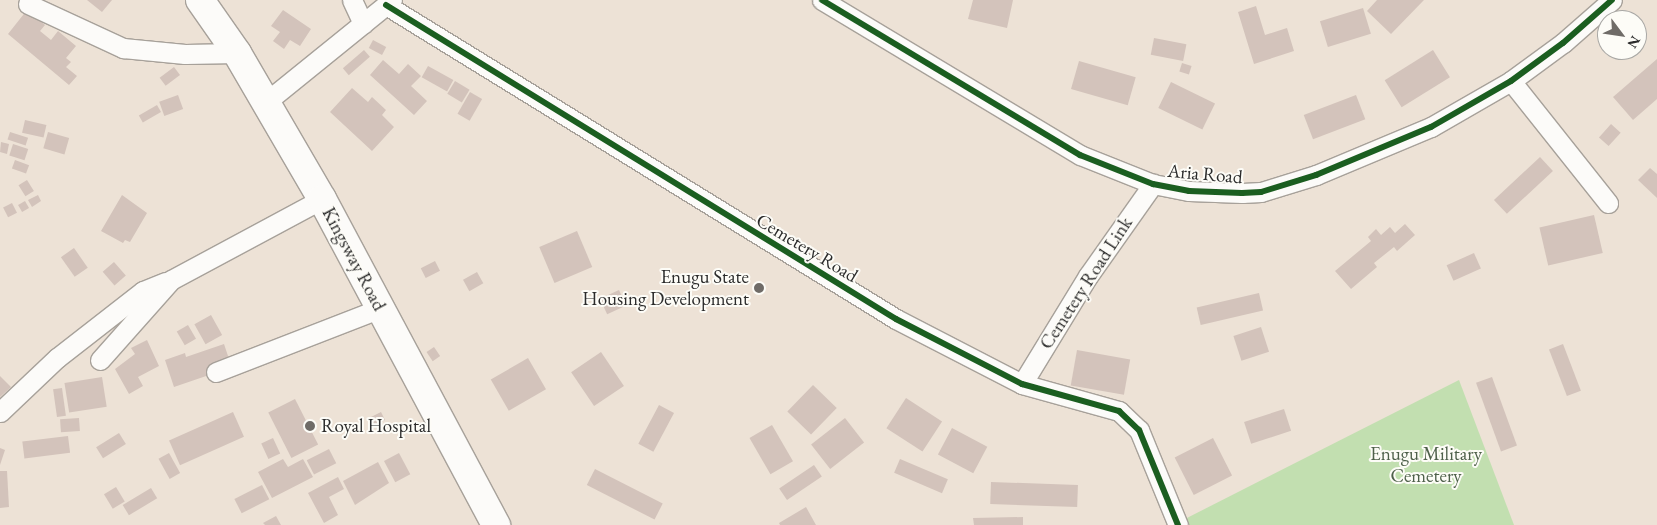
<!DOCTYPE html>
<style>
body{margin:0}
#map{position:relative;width:1657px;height:525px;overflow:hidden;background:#ede2d6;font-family:"EB Garamond",serif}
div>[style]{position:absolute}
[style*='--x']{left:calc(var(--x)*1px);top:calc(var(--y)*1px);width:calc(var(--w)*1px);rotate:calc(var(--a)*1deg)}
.green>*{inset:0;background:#c2dfb0}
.building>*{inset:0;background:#d3c3bb;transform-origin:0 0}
.roads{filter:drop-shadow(1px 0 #a7a19a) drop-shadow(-1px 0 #a7a19a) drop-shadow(0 1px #a7a19a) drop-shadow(0 -1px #a7a19a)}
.street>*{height:19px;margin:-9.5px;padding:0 9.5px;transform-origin:9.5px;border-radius:9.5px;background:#fcfbf9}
.primary>*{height:28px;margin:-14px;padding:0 14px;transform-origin:14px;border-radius:14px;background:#fcfbf9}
.cycleway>*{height:6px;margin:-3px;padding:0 3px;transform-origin:3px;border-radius:3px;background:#1b5e20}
.dots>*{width:14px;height:14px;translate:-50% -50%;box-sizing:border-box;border:2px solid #fdfcf7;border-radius:50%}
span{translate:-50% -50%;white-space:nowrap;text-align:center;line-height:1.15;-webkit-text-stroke:4px #fdfcf7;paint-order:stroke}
.street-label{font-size:19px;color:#2b2b2b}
.poi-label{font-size:19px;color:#2b2b2b}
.right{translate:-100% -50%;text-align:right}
.left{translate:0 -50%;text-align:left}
.park-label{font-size:19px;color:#4e604a}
.north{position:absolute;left:1597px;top:10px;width:50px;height:50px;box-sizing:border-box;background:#fdfcf7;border:1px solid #a9a8a5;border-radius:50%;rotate:121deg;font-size:14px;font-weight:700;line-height:20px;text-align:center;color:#2b2b2b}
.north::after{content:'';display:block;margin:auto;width:18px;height:22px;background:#6f6b67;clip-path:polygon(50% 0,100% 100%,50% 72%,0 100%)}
</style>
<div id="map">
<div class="green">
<i style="clip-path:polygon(1459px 380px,1514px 525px,1180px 525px,1179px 522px)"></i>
</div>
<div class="building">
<i style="clip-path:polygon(87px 0,112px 0,102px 12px)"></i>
<i style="clip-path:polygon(973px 0,1013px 0,1007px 28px,968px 19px)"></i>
<i style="clip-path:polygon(1377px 0,1424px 0,1391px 34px,1367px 11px)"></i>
<i style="clip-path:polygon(1256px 6px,1265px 35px,1287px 28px,1294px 51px,1254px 64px,1238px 12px)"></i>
<i style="left:1363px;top:8px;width:27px;height:45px;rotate:73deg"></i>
<i style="clip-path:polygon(27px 10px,45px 25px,40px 31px,51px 40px,58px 31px,76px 46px,66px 58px,71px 62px,66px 67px,77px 76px,69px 85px,8px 34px)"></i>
<i style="clip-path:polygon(283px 10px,311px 29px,300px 46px,290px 40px,284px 49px,273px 41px,280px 32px,271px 26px)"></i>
<i style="left:1154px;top:38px;width:33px;height:17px;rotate:11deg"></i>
<i style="left:373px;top:40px;width:15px;height:9px;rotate:28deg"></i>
<i style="left:364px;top:50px;width:9px;height:28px;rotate:49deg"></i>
<i style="left:1433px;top:50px;width:32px;height:57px;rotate:58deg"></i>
<i style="clip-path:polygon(1657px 59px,1657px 99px,1633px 120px,1613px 97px)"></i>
<i style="clip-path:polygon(383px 60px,399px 74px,408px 64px,421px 76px,411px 86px,427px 101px,414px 115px,370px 75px)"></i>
<i style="left:1079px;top:61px;width:59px;height:29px;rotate:16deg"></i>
<i style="left:1182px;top:63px;width:10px;height:9px;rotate:17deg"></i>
<i style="left:428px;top:66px;width:29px;height:13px;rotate:29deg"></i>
<i style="left:174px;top:67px;width:10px;height:18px;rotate:53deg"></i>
<i style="left:455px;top:81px;width:17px;height:15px;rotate:31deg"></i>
<i style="left:1171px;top:82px;width:49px;height:29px;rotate:26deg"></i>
<i style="clip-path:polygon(352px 88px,368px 102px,372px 97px,386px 110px,382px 115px,394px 127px,372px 151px,330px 112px)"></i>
<i style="left:470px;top:92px;width:14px;height:25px;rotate:30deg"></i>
<i style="left:178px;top:95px;width:15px;height:20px;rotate:70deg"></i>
<i style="left:1356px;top:95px;width:26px;height:56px;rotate:69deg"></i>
<i style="left:157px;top:105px;width:8px;height:21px;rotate:60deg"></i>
<i style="left:25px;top:120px;width:22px;height:13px;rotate:13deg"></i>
<i style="left:1611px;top:124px;width:13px;height:18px;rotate:42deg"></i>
<i style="left:10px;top:132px;width:19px;height:8px;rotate:18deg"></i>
<i style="left:48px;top:132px;width:22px;height:17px;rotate:16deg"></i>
<i style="clip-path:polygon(1px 142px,9px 144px,7px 154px,0 152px)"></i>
<i style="left:13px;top:144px;width:16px;height:12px;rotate:18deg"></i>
<i style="left:1540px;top:157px;width:19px;height:63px;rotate:47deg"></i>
<i style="left:15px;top:160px;width:15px;height:9px;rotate:20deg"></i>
<i style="clip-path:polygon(1650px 168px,1657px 174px,1657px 198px,1638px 180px)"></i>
<i style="left:27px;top:180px;width:13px;height:10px;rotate:58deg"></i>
<i style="clip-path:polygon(38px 195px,41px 201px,32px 207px,28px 200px)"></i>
<i style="clip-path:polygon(122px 195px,147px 213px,130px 242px,125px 240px,123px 243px,101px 231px)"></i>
<i style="left:25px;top:201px;width:8px;height:8px;rotate:60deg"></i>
<i style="left:12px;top:203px;width:11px;height:10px;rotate:63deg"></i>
<i style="left:1594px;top:215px;width:39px;height:56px;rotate:77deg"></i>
<i style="clip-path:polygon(1405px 224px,1415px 235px,1397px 251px,1394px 247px,1374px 263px,1377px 267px,1351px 289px,1335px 271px,1371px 241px,1368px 237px,1376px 229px,1381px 235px,1390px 227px,1395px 233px)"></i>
<i style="left:577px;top:231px;width:39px;height:41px;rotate:67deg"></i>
<i style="left:74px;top:248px;width:24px;height:16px;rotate:55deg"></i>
<i style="left:1474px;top:253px;width:17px;height:30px;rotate:66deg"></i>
<i style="left:435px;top:261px;width:11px;height:16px;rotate:63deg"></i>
<i style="left:114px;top:262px;width:18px;height:15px;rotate:49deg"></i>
<i style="left:477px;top:272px;width:13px;height:16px;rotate:61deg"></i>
<i style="left:619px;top:290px;width:17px;height:21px;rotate:65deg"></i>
<i style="left:1259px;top:293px;width:18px;height:64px;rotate:77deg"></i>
<i style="left:211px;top:315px;width:23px;height:19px;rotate:61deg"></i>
<i style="left:188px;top:325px;width:16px;height:13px;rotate:60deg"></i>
<i style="left:1261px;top:327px;width:26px;height:29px;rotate:72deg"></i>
<i style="clip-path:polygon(147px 340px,159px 366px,138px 377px,143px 386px,129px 394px,115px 369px,135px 354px,131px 348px)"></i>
<i style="clip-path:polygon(224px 344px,229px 359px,212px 374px,174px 387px,165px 360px,185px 353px,186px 357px)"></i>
<i style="left:1563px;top:344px;width:50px;height:15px;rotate:69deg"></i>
<i style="left:434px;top:347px;width:11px;height:9px;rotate:56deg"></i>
<i style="left:1077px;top:350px;width:54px;height:36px;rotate:10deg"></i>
<i style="left:601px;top:352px;width:41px;height:36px;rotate:56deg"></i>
<i style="left:528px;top:358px;width:36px;height:43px;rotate:60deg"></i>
<i style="clip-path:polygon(0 376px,11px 387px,0 397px)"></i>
<i style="left:102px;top:377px;width:30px;height:38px;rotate:81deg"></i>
<i style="left:1492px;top:377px;width:73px;height:17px;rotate:70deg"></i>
<i style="left:813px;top:385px;width:33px;height:37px;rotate:44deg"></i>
<i style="left:62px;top:388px;width:28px;height:9px;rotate:82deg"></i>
<i style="left:906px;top:398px;width:43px;height:36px;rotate:33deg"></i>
<i style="left:295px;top:399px;width:51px;height:30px;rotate:63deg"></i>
<i style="left:659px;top:405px;width:17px;height:44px;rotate:28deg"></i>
<i style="left:1284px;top:409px;width:23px;height:42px;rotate:72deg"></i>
<i style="left:233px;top:412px;width:27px;height:70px;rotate:66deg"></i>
<i style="clip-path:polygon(381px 412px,385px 420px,374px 427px,369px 418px)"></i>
<i style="left:79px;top:418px;width:13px;height:19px;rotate:86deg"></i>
<i style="left:845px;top:418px;width:31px;height:43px;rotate:52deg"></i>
<i style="left:772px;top:425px;width:42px;height:26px;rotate:60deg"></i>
<i style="left:952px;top:428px;width:40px;height:30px;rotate:28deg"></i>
<i style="left:119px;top:433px;width:13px;height:27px;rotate:58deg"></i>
<i style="left:68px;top:436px;width:17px;height:46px;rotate:83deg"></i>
<i style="left:273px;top:438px;width:17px;height:13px;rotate:65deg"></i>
<i style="left:1213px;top:438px;width:42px;height:43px;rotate:63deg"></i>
<i style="clip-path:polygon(0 448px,5px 450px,0 465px)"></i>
<i style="left:329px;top:449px;width:16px;height:25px;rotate:63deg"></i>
<i style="left:169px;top:453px;width:23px;height:12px;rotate:61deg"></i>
<i style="left:399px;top:453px;width:24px;height:17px;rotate:62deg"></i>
<i style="clip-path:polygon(283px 459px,288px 467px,303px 459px,313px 477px,272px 498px,258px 472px)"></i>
<i style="left:900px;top:459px;width:52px;height:15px;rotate:23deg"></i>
<i style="clip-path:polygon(378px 462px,389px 483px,355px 505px,343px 481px)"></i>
<i style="left:814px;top:465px;width:14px;height:42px;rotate:56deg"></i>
<i style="left:595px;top:469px;width:76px;height:18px;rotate:27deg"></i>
<i style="clip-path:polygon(0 471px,7px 471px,9px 507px,0 508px)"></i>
<i style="clip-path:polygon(338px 477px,344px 489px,329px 497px,338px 515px,324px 523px,308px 493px)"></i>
<i style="left:991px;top:482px;width:87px;height:22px;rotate:2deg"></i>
<i style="left:262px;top:485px;width:16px;height:31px;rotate:63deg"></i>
<i style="left:116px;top:487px;width:17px;height:14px;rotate:59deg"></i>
<i style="left:151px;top:488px;width:12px;height:33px;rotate:59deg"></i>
<i style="clip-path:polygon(806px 507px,816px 525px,780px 525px,779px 523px)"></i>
<i style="clip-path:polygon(276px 516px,281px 525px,265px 525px,263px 523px)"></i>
<i style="clip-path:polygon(1023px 517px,1023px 525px,974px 525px,973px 518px)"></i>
</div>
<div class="roads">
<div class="street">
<i style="--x:352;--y:0;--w:26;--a:65"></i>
<i style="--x:822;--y:0;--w:301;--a:31"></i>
<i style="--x:1080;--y:155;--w:79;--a:21.7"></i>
<i style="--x:1153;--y:184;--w:37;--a:11"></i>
<i style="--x:1189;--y:191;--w:53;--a:2.2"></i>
<i style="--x:1242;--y:193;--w:19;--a:-3"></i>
<i style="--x:1261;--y:192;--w:58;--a:-17.2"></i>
<i style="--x:1316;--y:175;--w:125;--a:-22.7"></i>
<i style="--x:1431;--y:127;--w:92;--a:-29.9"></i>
<i style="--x:1511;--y:81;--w:64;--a:-36.2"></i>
<i style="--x:1563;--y:43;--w:65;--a:-41.3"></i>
<i style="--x:28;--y:4;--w:105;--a:24.9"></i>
<i style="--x:123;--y:48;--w:62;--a:5.5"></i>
<i style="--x:185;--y:54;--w:52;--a:-1.1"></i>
<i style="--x:386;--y:5;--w:599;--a:31.62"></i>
<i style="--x:896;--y:319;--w:142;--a:27.3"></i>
<i style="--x:1022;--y:384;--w:101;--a:15.6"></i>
<i style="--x:1119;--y:411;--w:28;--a:44"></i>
<i style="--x:1139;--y:430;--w:103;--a:67.7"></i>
<i style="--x:1511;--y:81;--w:156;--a:51.5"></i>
<i style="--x:266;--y:102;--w:162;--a:-39"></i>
<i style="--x:100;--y:360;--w:107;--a:-48.4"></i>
<i style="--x:171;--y:280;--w:171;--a:-28.2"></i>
<i style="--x:216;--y:372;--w:177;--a:-21.2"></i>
<i style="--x:1022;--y:384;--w:127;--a:-58.6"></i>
<i style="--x:1088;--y:276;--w:113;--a:-54.8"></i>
<i style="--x:0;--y:412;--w:79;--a:-43.5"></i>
<i style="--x:57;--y:358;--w:109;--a:-37.9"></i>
<i style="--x:143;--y:291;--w:24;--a:-22"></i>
</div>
<div class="primary">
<i style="--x:200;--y:0;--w:65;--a:55.1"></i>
<i style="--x:237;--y:53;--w:169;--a:59.8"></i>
<i style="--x:322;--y:199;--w:370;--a:61.9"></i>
</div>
</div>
<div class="cycleway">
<i style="--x:822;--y:0;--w:301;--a:31"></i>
<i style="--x:1080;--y:155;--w:79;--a:21.7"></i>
<i style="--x:1153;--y:184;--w:37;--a:11"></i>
<i style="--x:1189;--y:191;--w:53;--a:2.2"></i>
<i style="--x:1242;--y:193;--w:19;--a:-3"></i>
<i style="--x:1261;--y:192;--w:58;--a:-17.2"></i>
<i style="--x:1316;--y:175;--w:125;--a:-22.7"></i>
<i style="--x:1431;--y:127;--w:92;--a:-29.9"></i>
<i style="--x:1511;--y:81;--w:64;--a:-36.2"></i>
<i style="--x:1563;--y:43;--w:65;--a:-41.3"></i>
<i style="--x:386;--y:5;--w:599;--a:31.62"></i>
<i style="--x:896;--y:319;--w:142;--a:27.3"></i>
<i style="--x:1022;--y:384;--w:101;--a:15.6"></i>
<i style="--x:1119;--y:411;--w:28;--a:44"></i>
<i style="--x:1139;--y:430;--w:103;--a:67.7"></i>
</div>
<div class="dots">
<i style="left:759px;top:288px;background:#6f6b67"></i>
<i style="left:310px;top:426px;background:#6f6b67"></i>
</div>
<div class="street-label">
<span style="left:1205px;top:174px;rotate:5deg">Aria Road</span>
<span style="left:807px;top:248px;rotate:31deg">Cemetery Road</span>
<span style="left:354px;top:259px;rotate:62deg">Kingsway Road</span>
<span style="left:1086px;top:283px;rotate:-57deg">Cemetery Road Link</span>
</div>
<div class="poi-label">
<span class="right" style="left:749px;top:288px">Enugu State<br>Housing Development</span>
<span class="left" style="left:321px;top:426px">Royal Hospital</span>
</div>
<div class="park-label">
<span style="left:1426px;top:465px">Enugu Military<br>Cemetery</span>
</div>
<div class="north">N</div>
</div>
